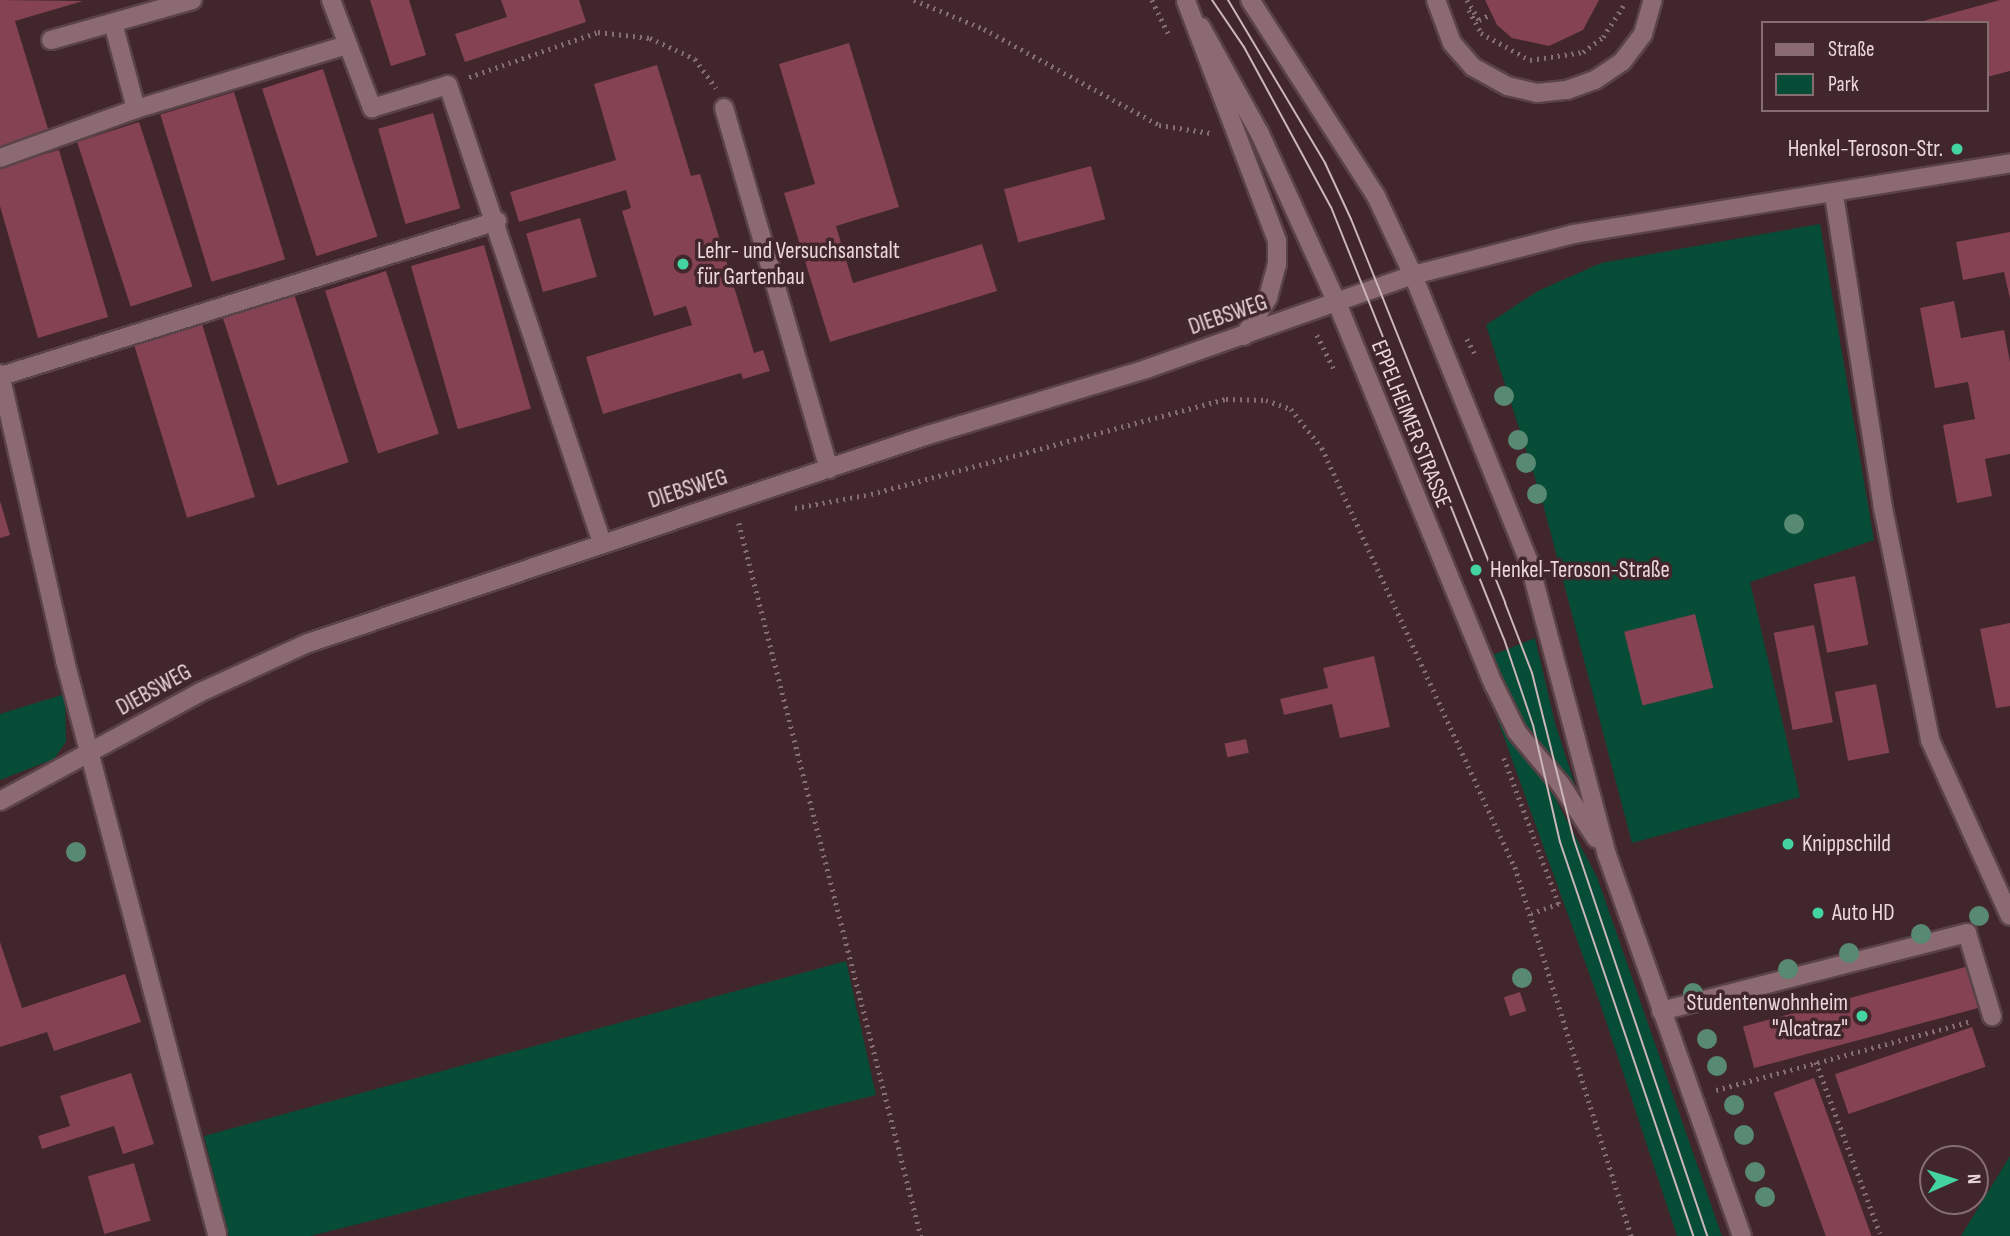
<!DOCTYPE html>
<meta charset="utf-8">
<style>
body{margin:0}
#map{position:relative;width:2010px;height:1236px;overflow:hidden;background:#41272c;font-family:"Sofia Sans Condensed",sans-serif}
div>[style]{position:absolute}
[style*='--x']{left:calc(var(--x)*1px);top:calc(var(--y)*1px);width:calc(var(--w)*1px);rotate:calc(var(--a)*1deg)}
.green>*{inset:0;background:#064c36}
.building>*{inset:0;background:#844252;transform-origin:0 0}
.path>*{height:4.5px;margin-top:-2.25px;transform-origin:0;background:repeating-linear-gradient(90deg,#856e72 0 2px,transparent 0 7px)}
.roads{filter:drop-shadow(2px 0 #5a4348) drop-shadow(-2px 0 #5a4348) drop-shadow(0 2px #5a4348) drop-shadow(0 -2px #5a4348)}
.service>*{height:18px;margin:-9px;padding:0 9px;transform-origin:9px;border-radius:9px;background:#8b6b71}
.minor>*{height:18px;margin:-9px;padding:0 9px;transform-origin:9px;border-radius:9px;background:#8b6b71}
.tertiary>*{height:18px;margin:-9px;padding:0 9px;transform-origin:9px;border-radius:9px;background:#8b6b71}
.secondary>*{height:18px;margin:-9px;padding:0 9px;transform-origin:9px;border-radius:9px;background:#8b6b71}
.tram>*{height:2px;margin:-1px;padding:0 1px;transform-origin:1px;border-radius:1px;background:#cbb6ba}
.trees>*{width:20px;height:20px;margin:-10px;border-radius:50%;background:#588973}
.dots>*{width:19px;height:19px;translate:-50% -50%;box-sizing:border-box;border:4px solid #41272c;border-radius:50%}
span{translate:-50% -50%;white-space:nowrap;text-align:center;line-height:1.15;-webkit-text-stroke:7px #41272c;paint-order:stroke}
.poi-label{font-size:23px;color:#ead7da}
.right{translate:-100% -50%;text-align:right}
.left{translate:0 -50%;text-align:left}
.street-label{font-size:23px;color:#ead7da}
.legend{position:absolute;left:1761px;top:21px;width:228px;height:91px;box-sizing:border-box;background:#41272c;border:2px solid #856d72;margin:0;padding:9px 12px;list-style:none;font-size:21px;color:#ead7da}
.legend li{display:flex;align-items:center;gap:14px;height:35px}
.legend b{width:35px;border:2px solid #856d72}
.north{position:absolute;left:1919px;top:1145px;width:70px;height:70px;box-sizing:border-box;background:#41272c;border:2px solid #856d72;border-radius:50%;rotate:87deg;font-size:19px;font-weight:700;line-height:28px;text-align:center;color:#ead7da}
.north::after{content:'';display:block;margin:auto;width:24px;height:32px;background:#43d4a0;clip-path:polygon(50% 0,100% 100%,50% 72%,0 100%)}
</style>
<div id="map">
<div class="green">
<i style="clip-path:polygon(1820px 224px,1874px 540px,1750px 582px,1800px 797px,1632px 843px,1542px 500px,1486px 325px,1538px 291px,1601px 263px)"></i>
<i style="clip-path:polygon(1535px 638px,1555px 723px,1577px 791px,1574px 793px,1522px 727px,1488px 657px)"></i>
<i style="clip-path:polygon(65px 694px,66px 742px,54px 759px,0 780px,0 714px)"></i>
<i style="clip-path:polygon(1496px 715px,1554px 796px,1597px 877px,1722px 1236px,1677px 1236px,1602px 1009px)"></i>
<i style="clip-path:polygon(846px 961px,876px 1095px,310px 1236px,229px 1236px,204px 1136px)"></i>
<i style="clip-path:polygon(2010px 1156px,2010px 1236px,1961px 1236px)"></i>
</div>
<div class="building">
<i style="clip-path:polygon(0 0,83px 1px,15px 21px,49px 132px,0 147px)"></i>
<i style="clip-path:polygon(370px 0,409px 0,426px 55px,391px 66px)"></i>
<i style="clip-path:polygon(501px 0,579px 0,586px 22px,465px 62px,455px 34px,507px 17px)"></i>
<i style="clip-path:polygon(1485px 0,1599px 0,1583px 30px,1549px 46px,1512px 38px,1497px 25px)"></i>
<i style="clip-path:polygon(2000px 0,2010px 0,2010px 71px,1987px 77px,1987px 23px,1916px 23px)"></i>
<i style="clip-path:polygon(849px 43px,899px 207px,836px 226px,853px 283px,982px 244px,997px 291px,830px 342px,784px 193px,815px 184px,779px 64px)"></i>
<i style="clip-path:polygon(657px 65px,691px 176px,700px 174px,754px 353px,763px 350px,770px 371px,743px 379px,741px 373px,603px 414px,586px 357px,692px 325px,686px 306px,654px 316px,622px 211px,631px 208px,626px 190px,519px 222px,510px 192px,616px 160px,594px 84px)"></i>
<i style="left:323px;top:69px;width:176px;height:64px;rotate:72deg"></i>
<i style="left:234px;top:92px;width:175px;height:77px;rotate:73deg"></i>
<i style="left:433px;top:113px;width:99px;height:57px;rotate:74deg"></i>
<i style="left:139px;top:122px;width:173px;height:65px;rotate:72deg"></i>
<i style="clip-path:polygon(59px 150px,108px 317px,38px 338px,0 206px,0 167px)"></i>
<i style="left:1091px;top:166px;width:55px;height:90px;rotate:75deg"></i>
<i style="left:580px;top:218px;width:61px;height:56px;rotate:74deg"></i>
<i style="clip-path:polygon(2010px 232px,2010px 299px,2004px 272px,1963px 280px,1956px 242px)"></i>
<i style="left:484px;top:245px;width:170px;height:76px;rotate:74deg"></i>
<i style="left:386px;top:271px;width:171px;height:64px;rotate:72deg"></i>
<i style="left:294px;top:294px;width:177px;height:75px;rotate:72deg"></i>
<i style="clip-path:polygon(1954px 301px,1961px 338px,2004px 330px,2010px 362px,2010px 454px,1985px 459px,1992px 496px,1957px 503px,1943px 425px,1975px 419px,1968px 382px,1935px 388px,1920px 308px)"></i>
<i style="left:202px;top:324px;width:181px;height:71px;rotate:73deg"></i>
<i style="clip-path:polygon(0 501px,10px 535px,0 538px)"></i>
<i style="left:1855px;top:576px;width:70px;height:42px;rotate:79deg"></i>
<i style="left:1695px;top:614px;width:76px;height:73px;rotate:76deg"></i>
<i style="clip-path:polygon(2010px 623px,2010px 706px,1996px 708px,1980px 629px)"></i>
<i style="left:1814px;top:625px;width:99px;height:41px;rotate:79deg"></i>
<i style="clip-path:polygon(1374px 656px,1390px 727px,1340px 738px,1332px 704px,1284px 715px,1280px 699px,1328px 688px,1323px 668px)"></i>
<i style="left:1876px;top:684px;width:70px;height:42px;rotate:79deg"></i>
<i style="left:1246px;top:739px;width:14px;height:22px;rotate:78deg"></i>
<i style="clip-path:polygon(0 942px,22px 1008px,125px 974px,141px 1022px,54px 1051px,47px 1032px,0 1047px)"></i>
<i style="left:1969px;top:966px;width:43px;height:234px;rotate:75deg"></i>
<i style="left:1520px;top:992px;width:20px;height:17px;rotate:72deg"></i>
<i style="left:1972px;top:1027px;width:42px;height:145px;rotate:71deg"></i>
<i style="clip-path:polygon(131px 1073px,154px 1144px,123px 1154px,114px 1126px,42px 1149px,38px 1136px,70px 1126px,60px 1096px)"></i>
<i style="left:1814px;top:1078px;width:168px;height:43px;rotate:70deg"></i>
<i style="left:134px;top:1163px;width:60px;height:48px;rotate:74deg"></i>
</div>
<div class="path">
<i style="--x:914;--y:0;--w:76;--a:22.5"></i>
<i style="--x:984;--y:29;--w:200;--a:28.7"></i>
<i style="--x:1159;--y:125;--w:52;--a:8.9"></i>
<i style="--x:1152;--y:0;--w:37;--a:64"></i>
<i style="--x:1467;--y:0;--w:23;--a:59"></i>
<i style="--x:1479;--y:20;--w:11;--a:-27"></i>
<i style="--x:1469;--y:10;--w:26;--a:62"></i>
<i style="--x:1481;--y:33;--w:56;--a:28.9"></i>
<i style="--x:1530;--y:60;--w:54;--a:-8.6"></i>
<i style="--x:1583;--y:52;--w:25;--a:-37"></i>
<i style="--x:1603;--y:37;--w:40;--a:-57.1"></i>
<i style="--x:469;--y:77;--w:137;--a:-19.2"></i>
<i style="--x:598;--y:32;--w:52;--a:6.6"></i>
<i style="--x:650;--y:38;--w:50;--a:25"></i>
<i style="--x:695;--y:59;--w:36;--a:54"></i>
<i style="--x:1317;--y:335;--w:40;--a:63.4"></i>
<i style="--x:1467;--y:339;--w:19;--a:62"></i>
<i style="--x:795;--y:508;--w:77;--a:-10.4"></i>
<i style="--x:871;--y:494;--w:367;--a:-15"></i>
<i style="--x:1226;--y:399;--w:40;--a:1.4"></i>
<i style="--x:1266;--y:400;--w:27;--a:20"></i>
<i style="--x:1291;--y:409;--w:50;--a:51.5"></i>
<i style="--x:1322;--y:448;--w:461;--a:65.3"></i>
<i style="--x:1515;--y:867;--w:387;--a:72.5"></i>
<i style="--x:739;--y:523;--w:736;--a:75.68"></i>
<i style="--x:1504;--y:758;--w:156;--a:69.4"></i>
<i style="--x:1559;--y:904;--w:29;--a:160"></i>
<i style="--x:1816;--y:1062;--w:183;--a:69.5"></i>
<i style="--x:1716;--y:1090;--w:264;--a:-15.1"></i>
</div>
<div class="roads">
<div class="service">
<i style="--x:331;--y:0;--w:116;--a:69.2"></i>
<i style="--x:372;--y:108;--w:79;--a:-16.8"></i>
<i style="--x:448;--y:85;--w:483;--a:71.4"></i>
<i style="--x:1436;--y:0;--w:46;--a:69.6"></i>
<i style="--x:1452;--y:43;--w:32;--a:49"></i>
<i style="--x:1473;--y:67;--w:39;--a:29"></i>
<i style="--x:1507;--y:86;--w:31;--a:13"></i>
<i style="--x:1537;--y:93;--w:30;--a:-6"></i>
<i style="--x:1567;--y:90;--w:30;--a:-20"></i>
<i style="--x:1595;--y:80;--w:32;--a:-34"></i>
<i style="--x:1622;--y:62;--w:35;--a:-53"></i>
<i style="--x:1643;--y:34;--w:35;--a:-74"></i>
<i style="--x:113;--y:23;--w:89;--a:75"></i>
<i style="--x:136;--y:109;--w:220;--a:-16.9"></i>
<i style="--x:51;--y:40;--w:147;--a:-15.8"></i>
<i style="--x:724;--y:108;--w:376;--a:73.8"></i>
<i style="--x:0;--y:158;--w:145;--a:-19.8"></i>
<i style="--x:0;--y:374;--w:294;--a:77.2"></i>
<i style="--x:65;--y:661;--w:593;--a:75.14"></i>
<i style="--x:1;--y:376;--w:520;--a:-17.35"></i>
<i style="--x:1661;--y:1011;--w:316;--a:-14.3"></i>
<i style="--x:1967;--y:933;--w:87;--a:73.2"></i>
</div>
<div class="minor">
<i style="--x:1834;--y:195;--w:317;--a:81.1"></i>
<i style="--x:1883;--y:508;--w:237;--a:78.5"></i>
<i style="--x:1930;--y:740;--w:193;--a:65.6"></i>
<i style="--x:1413;--y:275;--w:310;--a:68"></i>
<i style="--x:1529;--y:562;--w:303;--a:75.1"></i>
<i style="--x:1607;--y:855;--w:404;--a:70.5"></i>
<i style="--x:1337;--y:303;--w:413;--a:67.7"></i>
<i style="--x:1494;--y:685;--w:52;--a:63.9"></i>
<i style="--x:1517;--y:732;--w:69;--a:50.3"></i>
<i style="--x:1561;--y:785;--w:64;--a:56.6"></i>
</div>
<div class="tertiary">
<i style="--x:1413;--y:275;--w:166;--a:-14.3"></i>
<i style="--x:1574;--y:234;--w:442;--a:-9.2"></i>
</div>
<div class="secondary">
<i style="--x:1186;--y:1;--w:257;--a:69.2"></i>
<i style="--x:1277;--y:241;--w:23;--a:90"></i>
<i style="--x:1277;--y:264;--w:35;--a:105"></i>
<i style="--x:1268;--y:298;--w:45;--a:122.3"></i>
<i style="--x:1201;--y:27;--w:122;--a:61.1"></i>
<i style="--x:1260;--y:134;--w:186;--a:65.5"></i>
<i style="--x:0;--y:801;--w:231;--a:-28.5"></i>
<i style="--x:203;--y:691;--w:115;--a:-24.6"></i>
<i style="--x:308;--y:643;--w:654;--a:-18.55"></i>
<i style="--x:928;--y:435;--w:228;--a:-16.8"></i>
<i style="--x:1146;--y:369;--w:283;--a:-19.4"></i>
<i style="--x:1413;--y:275;--w:87;--a:-115.1"></i>
<i style="--x:1376;--y:196;--w:233;--a:-122.7"></i>
</div>
</div>
<div class="tram">
<i style="--x:1212;--y:0;--w:57;--a:55.8"></i>
<i style="--x:1244;--y:47;--w:182;--a:61.5"></i>
<i style="--x:1331;--y:207;--w:465;--a:68.2"></i>
<i style="--x:1504;--y:639;--w:91;--a:71.4"></i>
<i style="--x:1533;--y:725;--w:120;--a:77"></i>
<i style="--x:1560;--y:842;--w:416;--a:71.3"></i>
<i style="--x:1228;--y:0;--w:190;--a:59.2"></i>
<i style="--x:1325;--y:163;--w:62;--a:65.1"></i>
<i style="--x:1351;--y:219;--w:414;--a:68.1"></i>
<i style="--x:1505;--y:603;--w:75;--a:68.9"></i>
<i style="--x:1532;--y:673;--w:172;--a:75.9"></i>
<i style="--x:1574;--y:840;--w:418;--a:71.4"></i>
</div>
<div class="trees">
<i style="left:1504px;top:396px"></i>
<i style="left:1518px;top:440px"></i>
<i style="left:1526px;top:463px"></i>
<i style="left:1537px;top:494px"></i>
<i style="left:1794px;top:524px"></i>
<i style="left:76px;top:852px"></i>
<i style="left:1979px;top:916px"></i>
<i style="left:1921px;top:934px"></i>
<i style="left:1849px;top:953px"></i>
<i style="left:1788px;top:969px"></i>
<i style="left:1522px;top:978px"></i>
<i style="left:1693px;top:993px"></i>
<i style="left:1707px;top:1039px"></i>
<i style="left:1717px;top:1066px"></i>
<i style="left:1734px;top:1105px"></i>
<i style="left:1744px;top:1135px"></i>
<i style="left:1755px;top:1172px"></i>
<i style="left:1765px;top:1197px"></i>
</div>
<div class="dots">
<i style="left:1957px;top:149px;background:#43d4a0"></i>
<i style="left:683px;top:264px;background:#43d4a0"></i>
<i style="left:1476px;top:570px;background:#43d4a0"></i>
<i style="left:1788px;top:844px;background:#43d4a0"></i>
<i style="left:1818px;top:913px;background:#43d4a0"></i>
<i style="left:1862px;top:1016px;background:#43d4a0"></i>
</div>
<div class="poi-label">
<span class="right" style="left:1943px;top:149px">Henkel-Teroson-Str.</span>
<span class="left" style="left:697px;top:264px">Lehr- und Versuchsanstalt<br>für Gartenbau</span>
<span class="left" style="left:1490px;top:570px">Henkel-Teroson-Straße</span>
<span class="left" style="left:1802px;top:844px">Knippschild</span>
<span class="left" style="left:1832px;top:913px">Auto HD</span>
<span class="right" style="left:1848px;top:1016px">Studentenwohnheim<br>"Alcatraz"</span>
</div>
<div class="street-label">
<span style="left:1228px;top:315px;rotate:-19deg">DIEBSWEG</span>
<span style="left:1411px;top:424px;rotate:68deg">EPPELHEIMER STRASSE</span>
<span style="left:688px;top:489px;rotate:-18deg">DIEBSWEG</span>
<span style="left:154px;top:690px;rotate:-29deg">DIEBSWEG</span>
</div>
<ul class="legend">
<li><b style="height:9px;background:#8b6b71"></b>Straße</li>
<li><b style="height:19px;background:#064c36"></b>Park</li>
</ul>
<div class="north">N</div>
</div>
